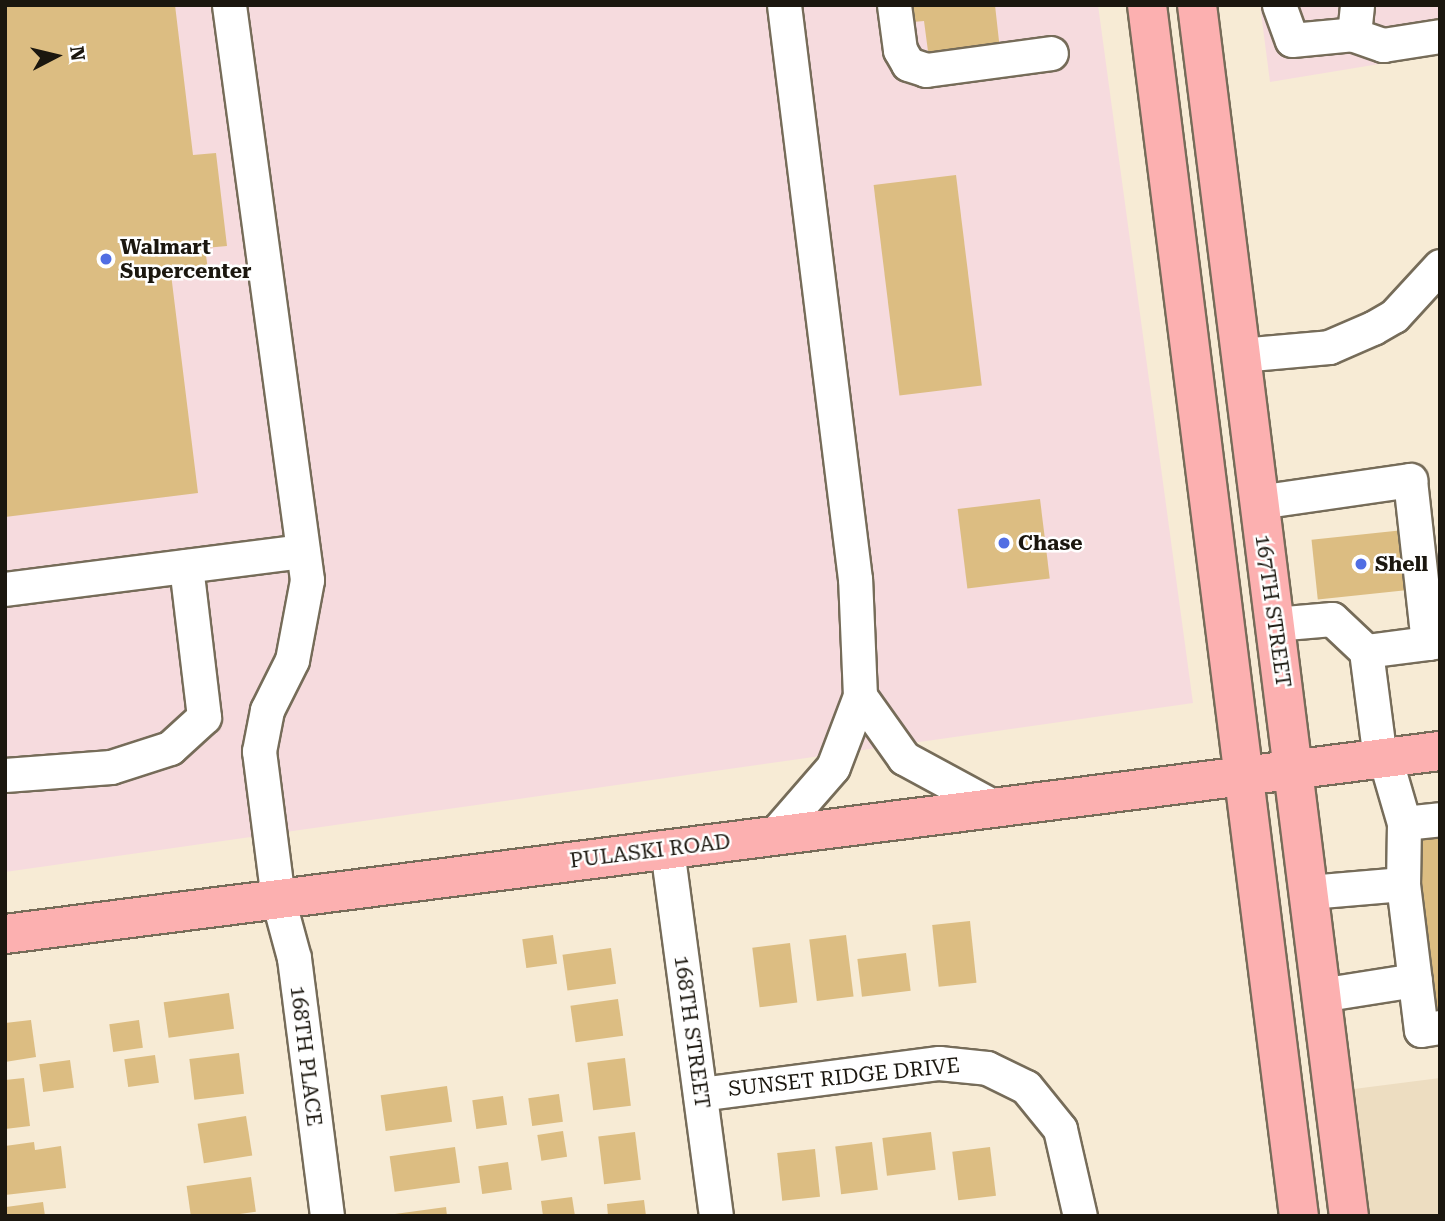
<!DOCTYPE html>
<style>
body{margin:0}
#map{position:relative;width:1445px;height:1221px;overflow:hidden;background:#f7ebd5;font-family:"Roboto Serif",serif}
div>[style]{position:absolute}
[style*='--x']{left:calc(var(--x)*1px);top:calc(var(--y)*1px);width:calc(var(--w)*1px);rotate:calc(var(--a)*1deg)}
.commercial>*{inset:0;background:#f6dbde}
.built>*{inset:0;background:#edddc1}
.building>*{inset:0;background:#dcbd82;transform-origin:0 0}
.roads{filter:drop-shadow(2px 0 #766c59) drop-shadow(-2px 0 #766c59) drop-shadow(0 2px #766c59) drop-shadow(0 -2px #766c59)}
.minor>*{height:33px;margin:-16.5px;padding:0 16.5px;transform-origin:16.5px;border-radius:16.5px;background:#fff}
.major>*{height:38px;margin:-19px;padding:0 19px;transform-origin:19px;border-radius:19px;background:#fcb0b0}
.dots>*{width:19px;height:19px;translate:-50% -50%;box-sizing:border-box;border:4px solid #fff;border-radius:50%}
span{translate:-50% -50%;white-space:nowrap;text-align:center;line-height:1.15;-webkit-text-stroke:5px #fff;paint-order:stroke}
.poi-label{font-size:21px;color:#1b170f;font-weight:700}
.left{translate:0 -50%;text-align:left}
.street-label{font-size:21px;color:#1b170f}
.frame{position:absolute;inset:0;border:7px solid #1b170f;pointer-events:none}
.north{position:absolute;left:21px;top:21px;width:70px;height:70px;-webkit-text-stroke:5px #fff;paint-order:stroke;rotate:83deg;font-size:19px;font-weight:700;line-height:28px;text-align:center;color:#1b170f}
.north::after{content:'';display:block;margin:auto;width:24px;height:32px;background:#1b170f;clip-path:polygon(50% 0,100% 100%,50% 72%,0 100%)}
</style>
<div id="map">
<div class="commercial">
<i style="clip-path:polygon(5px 5px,1098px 5px,1193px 703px,5px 872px)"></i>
<i style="clip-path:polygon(1260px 5px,1440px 5px,1440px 54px,1270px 82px)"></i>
</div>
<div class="built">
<i style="clip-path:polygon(1440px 1078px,1440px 1216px,1362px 1216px,1346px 1090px)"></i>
</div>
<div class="building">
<i style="clip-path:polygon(5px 5px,175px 5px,193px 155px,216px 153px,227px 246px,205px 248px,208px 270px,171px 274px,198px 493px,5px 517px)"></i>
<i style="clip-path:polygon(911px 5px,995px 5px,1000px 50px,929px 59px,924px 21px,913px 22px)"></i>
<i style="left:956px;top:175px;width:212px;height:83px;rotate:83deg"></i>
<i style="left:1040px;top:499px;width:80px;height:83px;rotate:83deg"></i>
<i style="left:1404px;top:530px;width:60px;height:93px;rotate:84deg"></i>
<i style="clip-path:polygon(1440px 833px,1440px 1014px,1438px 1014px,1416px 836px)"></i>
<i style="left:970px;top:921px;width:62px;height:38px;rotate:84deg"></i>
<i style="left:553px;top:935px;width:29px;height:31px;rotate:82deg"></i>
<i style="left:846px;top:935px;width:62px;height:37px;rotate:83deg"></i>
<i style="left:790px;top:943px;width:60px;height:38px;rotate:83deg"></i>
<i style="left:611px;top:948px;width:36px;height:49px;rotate:82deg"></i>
<i style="left:906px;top:953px;width:38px;height:49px;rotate:83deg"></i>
<i style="left:229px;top:993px;width:36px;height:66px;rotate:82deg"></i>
<i style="left:618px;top:999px;width:37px;height:48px;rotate:82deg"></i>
<i style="clip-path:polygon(31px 1020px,36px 1057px,5px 1062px,5px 1023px)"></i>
<i style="left:139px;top:1020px;width:28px;height:30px;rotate:82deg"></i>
<i style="left:239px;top:1053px;width:41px;height:50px;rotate:83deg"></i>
<i style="left:155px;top:1055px;width:28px;height:31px;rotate:82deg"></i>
<i style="left:625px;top:1058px;width:48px;height:38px;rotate:83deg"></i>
<i style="left:70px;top:1060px;width:28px;height:31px;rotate:82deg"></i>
<i style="clip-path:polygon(24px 1078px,30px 1126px,5px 1129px,5px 1080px)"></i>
<i style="left:447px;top:1086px;width:36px;height:67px;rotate:82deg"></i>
<i style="left:559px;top:1094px;width:28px;height:31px;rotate:82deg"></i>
<i style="left:503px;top:1096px;width:29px;height:31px;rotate:82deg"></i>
<i style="left:246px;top:1116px;width:40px;height:49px;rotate:81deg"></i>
<i style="left:563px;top:1131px;width:26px;height:26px;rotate:81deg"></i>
<i style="left:635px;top:1132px;width:48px;height:37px;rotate:83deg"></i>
<i style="left:931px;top:1132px;width:38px;height:49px;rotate:83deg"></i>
<i style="clip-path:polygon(34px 1142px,35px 1150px,61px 1146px,66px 1188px,5px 1195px,5px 1146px)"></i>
<i style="left:872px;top:1142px;width:48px;height:37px;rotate:83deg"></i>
<i style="left:455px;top:1147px;width:36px;height:66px;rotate:82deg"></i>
<i style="left:990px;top:1147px;width:49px;height:38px;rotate:83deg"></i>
<i style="left:815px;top:1149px;width:48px;height:38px;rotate:84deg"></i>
<i style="left:508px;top:1162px;width:28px;height:30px;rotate:82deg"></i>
<i style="left:251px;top:1177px;width:35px;height:65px;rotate:82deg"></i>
<i style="clip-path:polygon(572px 1197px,575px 1216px,543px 1216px,541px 1201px)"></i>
<i style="clip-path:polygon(644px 1200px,646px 1216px,608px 1216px,607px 1204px)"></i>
<i style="clip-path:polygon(43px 1202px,45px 1216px,7px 1216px,6px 1207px)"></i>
<i style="clip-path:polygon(446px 1207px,447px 1216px,395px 1216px,395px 1214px)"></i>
</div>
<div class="roads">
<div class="minor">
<i style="--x:229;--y:5;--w:580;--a:82.27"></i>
<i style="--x:307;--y:580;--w:81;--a:100.6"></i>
<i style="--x:292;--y:660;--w:56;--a:116.6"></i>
<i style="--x:267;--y:710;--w:42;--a:101"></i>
<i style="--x:259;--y:751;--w:149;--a:82.7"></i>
<i style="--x:278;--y:899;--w:61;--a:74.8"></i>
<i style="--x:294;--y:958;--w:260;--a:82.7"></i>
<i style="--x:894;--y:5;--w:45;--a:82.4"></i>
<i style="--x:900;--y:50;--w:16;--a:60"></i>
<i style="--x:908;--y:64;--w:19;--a:18"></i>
<i style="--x:926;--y:70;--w:126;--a:-7.7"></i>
<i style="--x:1279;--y:5;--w:37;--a:70"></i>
<i style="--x:1292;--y:40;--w:62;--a:-5.5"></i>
<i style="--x:1354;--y:34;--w:29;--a:-84"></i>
<i style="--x:1351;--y:34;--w:34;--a:19"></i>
<i style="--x:1383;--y:45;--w:58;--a:-9"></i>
<i style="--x:1240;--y:355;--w:89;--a:-5.1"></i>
<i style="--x:1329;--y:347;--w:48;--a:-23.4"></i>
<i style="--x:1373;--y:328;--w:24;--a:-30"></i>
<i style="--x:1394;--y:316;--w:68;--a:-47.4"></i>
<i style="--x:1258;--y:502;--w:154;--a:-8.2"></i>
<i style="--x:1410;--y:480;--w:164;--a:83.7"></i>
<i style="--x:1428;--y:643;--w:12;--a:-9"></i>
<i style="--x:5;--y:589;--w:300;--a:-7.3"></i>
<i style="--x:1274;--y:624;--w:58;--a:-4.9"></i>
<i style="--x:1332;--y:619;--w:47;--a:43.3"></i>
<i style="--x:860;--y:696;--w:76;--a:54.6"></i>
<i style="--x:904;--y:758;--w:105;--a:28.5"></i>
<i style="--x:1385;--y:758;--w:68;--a:73.7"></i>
<i style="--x:1404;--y:823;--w:61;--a:90.9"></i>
<i style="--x:1403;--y:884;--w:147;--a:83"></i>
<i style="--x:1421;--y:1030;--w:19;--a:-9"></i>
<i style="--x:1380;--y:759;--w:109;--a:-97.4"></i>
<i style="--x:1366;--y:651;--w:63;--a:-7.4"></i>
<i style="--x:5;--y:775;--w:106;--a:-4.3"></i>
<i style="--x:111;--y:767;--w:62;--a:-17.9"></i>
<i style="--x:170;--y:748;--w:46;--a:-42.4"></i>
<i style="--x:204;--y:717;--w:152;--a:-96.8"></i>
<i style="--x:1404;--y:823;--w:36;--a:-6"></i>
<i style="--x:773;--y:836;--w:91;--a:-49"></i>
<i style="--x:833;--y:767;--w:76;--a:-69.2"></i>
<i style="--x:860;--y:696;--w:117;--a:-92.4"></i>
<i style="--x:855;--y:579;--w:578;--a:-97.05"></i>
<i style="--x:667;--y:849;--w:370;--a:82.4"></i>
<i style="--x:1309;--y:892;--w:94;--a:-4.9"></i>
<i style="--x:1320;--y:995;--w:96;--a:-9"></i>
<i style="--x:700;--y:1094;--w:241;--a:-7.4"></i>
<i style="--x:939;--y:1063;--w:48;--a:5.9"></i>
<i style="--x:987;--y:1068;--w:43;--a:26"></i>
<i style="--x:1026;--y:1087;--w:54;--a:51"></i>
<i style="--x:1060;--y:1129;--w:89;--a:77.1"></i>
</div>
<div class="major">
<i style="--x:1147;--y:5;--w:1221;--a:82.85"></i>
<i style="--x:1197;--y:5;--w:1221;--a:82.85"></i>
<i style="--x:5;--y:934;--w:1447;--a:-7.27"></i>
</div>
</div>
<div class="dots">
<i style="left:106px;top:259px;background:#516ee3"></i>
<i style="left:1004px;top:543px;background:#516ee3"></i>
<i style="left:1361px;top:564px;background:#516ee3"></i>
</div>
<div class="poi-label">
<span class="left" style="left:120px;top:259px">Walmart<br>Supercenter</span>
<span class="left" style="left:1018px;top:543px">Chase</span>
<span class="left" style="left:1375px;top:564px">Shell</span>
</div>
<div class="street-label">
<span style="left:1273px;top:611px;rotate:82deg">167TH STREET</span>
<span style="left:650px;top:851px;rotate:-7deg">PULASKI ROAD</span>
<span style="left:692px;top:1032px;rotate:82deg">168TH STREET</span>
<span style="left:306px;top:1056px;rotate:83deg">168TH PLACE</span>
<span style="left:844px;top:1077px;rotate:-6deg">SUNSET RIDGE DRIVE</span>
</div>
<div class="frame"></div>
<div class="north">N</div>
</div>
